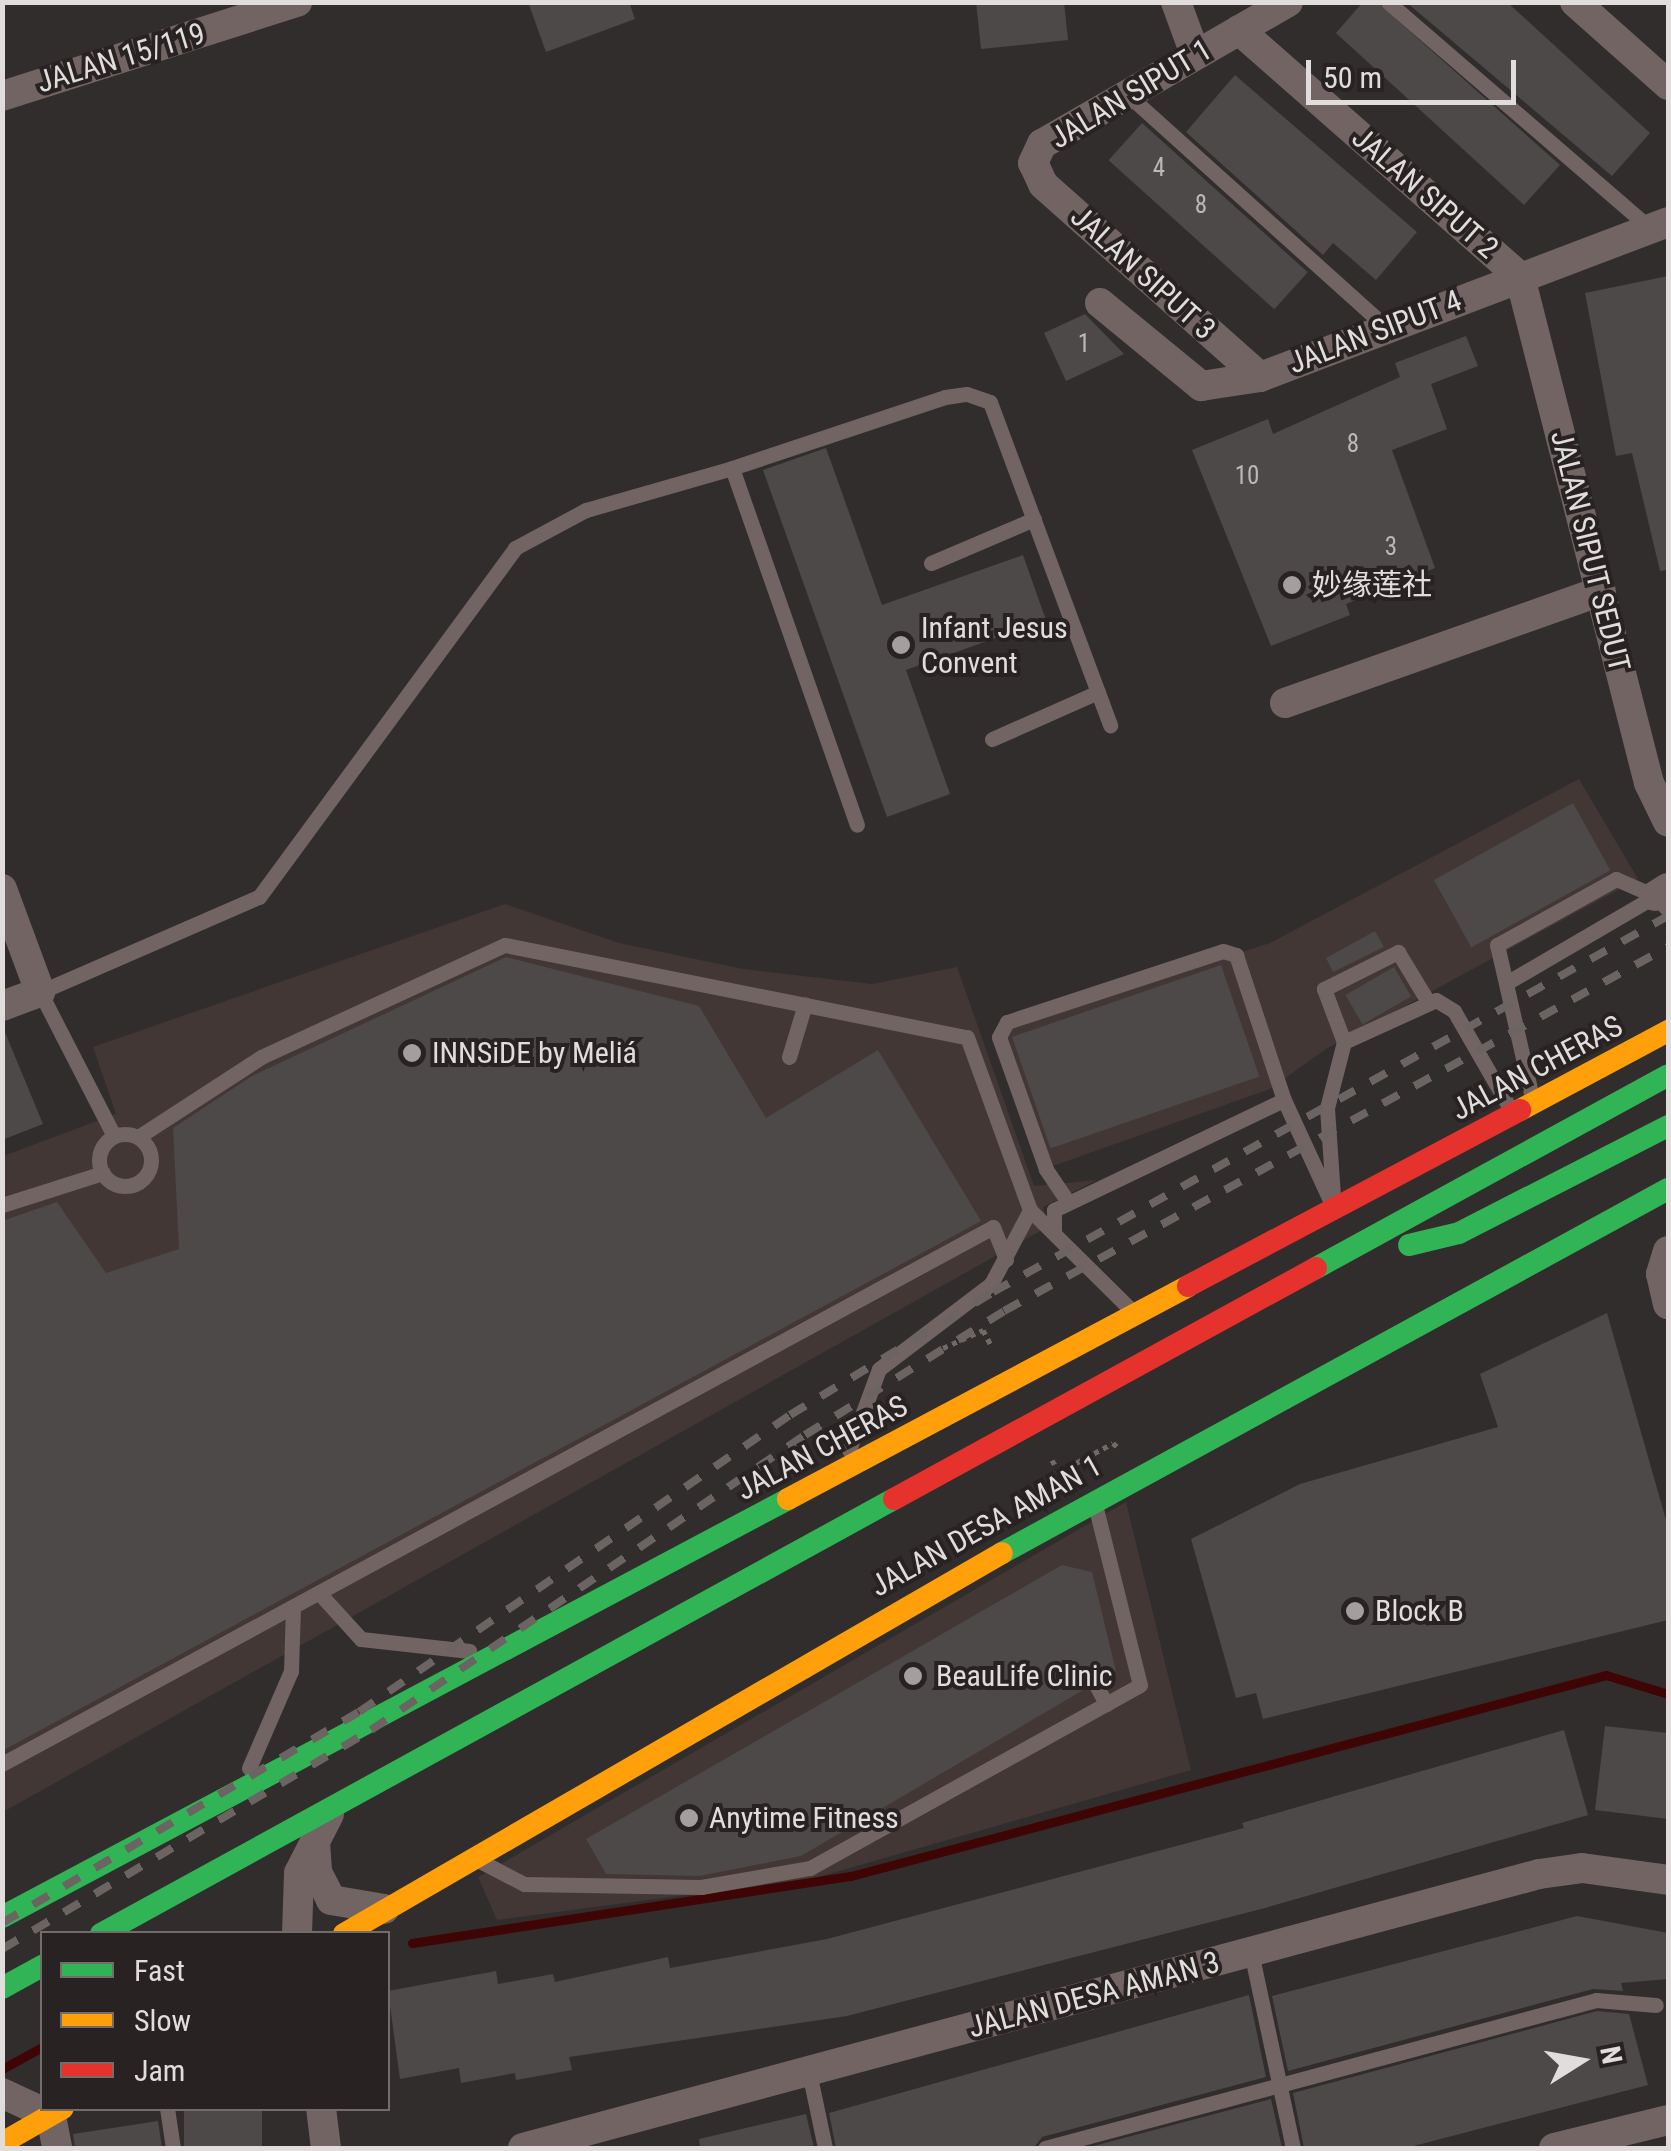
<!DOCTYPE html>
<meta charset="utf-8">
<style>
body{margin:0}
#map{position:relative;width:1671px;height:2151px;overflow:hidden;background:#312d2c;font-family:"Roboto Condensed","Noto Sans SC",sans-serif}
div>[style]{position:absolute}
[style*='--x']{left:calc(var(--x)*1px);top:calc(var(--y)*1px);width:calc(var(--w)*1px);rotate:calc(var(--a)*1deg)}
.built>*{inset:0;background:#423734}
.stream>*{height:9px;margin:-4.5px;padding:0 4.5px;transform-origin:4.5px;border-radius:4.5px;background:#3f0404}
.building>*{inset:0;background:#4c4948;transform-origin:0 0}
.path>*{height:5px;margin-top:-2.5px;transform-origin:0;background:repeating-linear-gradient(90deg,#736a68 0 5px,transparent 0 10px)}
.lane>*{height:15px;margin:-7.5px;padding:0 7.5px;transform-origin:7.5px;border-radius:7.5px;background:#716463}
.lane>.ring{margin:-7.5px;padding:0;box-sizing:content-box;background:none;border:15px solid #716463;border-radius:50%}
.street>*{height:30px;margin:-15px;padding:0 15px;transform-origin:15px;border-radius:15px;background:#716463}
.fast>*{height:22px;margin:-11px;padding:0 11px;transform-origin:11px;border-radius:11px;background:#30b455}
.slow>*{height:22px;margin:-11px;padding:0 11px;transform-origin:11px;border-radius:11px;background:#ff9f0a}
.jam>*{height:22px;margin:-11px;padding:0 11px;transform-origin:11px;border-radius:11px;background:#e5322d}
.rail>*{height:8px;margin-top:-4px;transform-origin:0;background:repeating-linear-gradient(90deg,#6c6463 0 18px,transparent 0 36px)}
.dots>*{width:28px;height:28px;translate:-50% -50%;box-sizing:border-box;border:5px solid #282322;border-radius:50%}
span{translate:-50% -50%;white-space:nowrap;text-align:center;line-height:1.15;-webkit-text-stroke:8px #282322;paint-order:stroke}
.number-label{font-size:25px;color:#bcb8b8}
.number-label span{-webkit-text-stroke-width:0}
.street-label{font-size:30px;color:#e1dddd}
.poi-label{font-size:30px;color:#e1dddd}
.left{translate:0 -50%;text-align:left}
.frame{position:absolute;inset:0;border:5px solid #e1dddd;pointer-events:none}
.legend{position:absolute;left:40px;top:1931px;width:350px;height:180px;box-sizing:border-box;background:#282322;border:2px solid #726d6d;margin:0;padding:12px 18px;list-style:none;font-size:30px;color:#e1dddd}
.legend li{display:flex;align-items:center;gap:20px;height:50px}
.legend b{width:50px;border:2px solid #726d6d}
.north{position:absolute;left:1531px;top:2011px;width:100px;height:100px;-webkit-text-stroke:8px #282322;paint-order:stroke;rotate:79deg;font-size:28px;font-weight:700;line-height:40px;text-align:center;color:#e1dddd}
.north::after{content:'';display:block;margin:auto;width:35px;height:45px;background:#e1dddd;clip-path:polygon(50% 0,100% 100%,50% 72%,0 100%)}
.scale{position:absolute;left:1306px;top:60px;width:210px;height:45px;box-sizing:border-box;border:5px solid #e1dddd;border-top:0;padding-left:12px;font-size:30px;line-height:35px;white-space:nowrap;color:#e1dddd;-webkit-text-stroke:8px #282322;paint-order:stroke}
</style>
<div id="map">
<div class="built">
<i style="clip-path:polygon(1579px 779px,1638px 879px,1326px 1049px,1270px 1089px,1053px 1166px,1006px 1039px,1013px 1026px,1270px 943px)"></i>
<i style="clip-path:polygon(505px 904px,619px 943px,743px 969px,872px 984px,957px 967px,1034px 1186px,1097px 1180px,1043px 1207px,1049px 1226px,3px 1812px,3px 1156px,116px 1114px,93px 1047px)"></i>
<i style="clip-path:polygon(1126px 1502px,1191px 1770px,815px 1878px,497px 1920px,478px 1877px)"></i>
</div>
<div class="stream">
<i style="--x:412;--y:1943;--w:444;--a:-8.7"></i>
<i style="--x:851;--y:1876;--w:781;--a:-14.91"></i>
<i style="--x:1606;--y:1675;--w:65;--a:17"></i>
<i style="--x:2;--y:2069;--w:46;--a:-28.8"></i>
</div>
<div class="building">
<i style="clip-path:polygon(528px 2px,629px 2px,635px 19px,546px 52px)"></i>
<i style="clip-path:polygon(976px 2px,1064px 2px,1068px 40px,981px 49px)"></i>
<i style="clip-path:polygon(1363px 2px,1377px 2px,1560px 165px,1524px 205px,1336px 33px)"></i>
<i style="clip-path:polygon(1406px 2px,1507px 2px,1650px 133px,1612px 176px)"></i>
<i style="clip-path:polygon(1235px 75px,1417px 232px,1376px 280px,1333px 243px,1323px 255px,1186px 132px)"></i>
<i style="left:1142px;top:123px;width:223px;height:50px;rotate:42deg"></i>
<i style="clip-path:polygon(1668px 276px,1668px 570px,1660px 571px,1632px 453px,1616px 456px,1585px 293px)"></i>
<i style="clip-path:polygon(1085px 314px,1124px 354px,1066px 381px,1044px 333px)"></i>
<i style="clip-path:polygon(1466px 336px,1478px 366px,1431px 384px,1447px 429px,1392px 450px,1435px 568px,1346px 604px,1350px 615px,1271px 646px,1192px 450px,1268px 419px,1273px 434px,1400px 377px,1395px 363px)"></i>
<i style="clip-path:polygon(826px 448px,882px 605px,1023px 555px,1046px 620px,906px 670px,950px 794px,887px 817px,763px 470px)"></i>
<i style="left:1573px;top:803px;width:77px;height:159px;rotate:61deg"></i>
<i style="clip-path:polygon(1375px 931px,1384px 947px,1333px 972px,1326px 958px)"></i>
<i style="clip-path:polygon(506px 957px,699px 1006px,766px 1118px,878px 1050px,981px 1221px,2px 1751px,2px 1221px,57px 1202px,106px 1273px,179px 1249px,173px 1128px,252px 1076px)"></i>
<i style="left:1221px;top:965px;width:118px;height:221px;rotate:71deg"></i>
<i style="left:1394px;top:967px;width:34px;height:56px;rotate:60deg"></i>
<i style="clip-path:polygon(2px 1025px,43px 1124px,2px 1140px)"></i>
<i style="clip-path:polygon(1607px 1313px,1668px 1527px,1668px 1620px,1263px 1719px,1256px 1693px,1236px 1698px,1191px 1539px,1300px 1484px,1498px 1427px,1480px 1374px)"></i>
<i style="clip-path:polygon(1062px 1565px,1092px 1572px,1116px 1671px,1105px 1677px,1089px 1674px,1085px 1689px,801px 1856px,700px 1876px,606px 1874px,586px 1839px)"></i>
<i style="clip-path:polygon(1605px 1726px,1668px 1733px,1668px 1819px,1595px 1810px)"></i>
<i style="clip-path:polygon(1564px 1730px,1588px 1815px,1265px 1908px,847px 2016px,569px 2057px,572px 2070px,516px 2080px,515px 2073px,461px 2083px,459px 2068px,400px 2079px,388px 1991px,496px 1971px,498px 1984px,553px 1974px,555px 1982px,668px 1957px,670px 1968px,827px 1939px,1244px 1828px,1242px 1823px)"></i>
<i style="clip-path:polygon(1577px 1916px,1668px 1933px,1668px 1979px,1621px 1983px,1623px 1991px,1593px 1989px,1288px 2071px,1272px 1996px)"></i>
<i style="clip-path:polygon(1249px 1995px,1266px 2077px,1042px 2137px,1034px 2148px,836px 2148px,829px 2113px)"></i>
<i style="clip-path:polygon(1597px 2011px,1629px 2014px,1648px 2085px,1406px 2148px,1304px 2148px,1293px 2093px)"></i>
<i style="clip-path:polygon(1271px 2099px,1282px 2148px,1086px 2148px)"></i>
<i style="left:184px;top:2108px;width:78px;height:40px"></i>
<i style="clip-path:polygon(806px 2114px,814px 2148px,700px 2148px,699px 2139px)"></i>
<i style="clip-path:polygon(158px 2121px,162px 2148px,75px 2148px,73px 2134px)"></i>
</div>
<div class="path">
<i style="--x:943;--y:1348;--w:44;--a:-24.2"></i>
<i style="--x:983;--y:1330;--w:17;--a:62"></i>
<i style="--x:1052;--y:1460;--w:14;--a:60"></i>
<i style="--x:1059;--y:1472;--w:61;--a:-28.2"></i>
<i style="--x:1113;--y:1443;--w:9;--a:41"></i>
</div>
<div class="lane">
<i style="--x:1388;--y:2;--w:346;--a:40.8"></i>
<i style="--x:1127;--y:94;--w:350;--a:42"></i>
<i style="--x:732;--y:468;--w:225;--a:-18.4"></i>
<i style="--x:945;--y:397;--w:22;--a:-8"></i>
<i style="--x:967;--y:394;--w:24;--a:19"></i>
<i style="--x:990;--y:402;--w:345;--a:69.6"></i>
<i style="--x:931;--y:563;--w:112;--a:-23.1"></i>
<i style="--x:992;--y:739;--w:116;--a:-23.9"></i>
<i style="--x:1508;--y:982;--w:170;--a:-30.3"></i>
<i style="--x:1344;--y:1042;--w:101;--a:-24.5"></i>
<i style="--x:1436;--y:1000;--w:21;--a:31"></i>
<i style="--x:1454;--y:1011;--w:108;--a:60.1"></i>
<i style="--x:789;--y:1057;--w:55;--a:-73.2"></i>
<i style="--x:1531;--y:1093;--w:152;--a:-102.9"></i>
<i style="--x:1497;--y:945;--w:136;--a:-29"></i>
<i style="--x:1616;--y:879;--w:43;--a:23.6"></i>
<i style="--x:1655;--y:896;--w:19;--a:47"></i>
<i class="ring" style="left:99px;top:1134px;width:37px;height:37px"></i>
<i style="--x:114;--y:1136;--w:162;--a:-117.2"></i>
<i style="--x:40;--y:992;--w:239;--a:-23.5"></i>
<i style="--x:259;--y:897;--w:433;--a:-53.7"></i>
<i style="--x:515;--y:548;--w:81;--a:-28.2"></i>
<i style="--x:586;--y:510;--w:152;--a:-16"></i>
<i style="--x:732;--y:468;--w:378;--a:70.7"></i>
<i style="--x:138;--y:1137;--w:147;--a:-33"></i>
<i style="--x:261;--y:1057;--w:268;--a:-24.7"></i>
<i style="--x:505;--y:945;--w:471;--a:11.3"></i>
<i style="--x:967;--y:1037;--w:184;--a:70"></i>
<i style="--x:1030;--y:1210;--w:141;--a:44.7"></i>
<i style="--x:1333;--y:1196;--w:88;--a:-93.9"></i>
<i style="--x:1327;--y:1108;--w:68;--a:-75.6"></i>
<i style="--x:1344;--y:1042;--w:57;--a:-110.7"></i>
<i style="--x:1324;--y:989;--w:83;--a:-26.6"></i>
<i style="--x:1398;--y:952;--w:56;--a:58.9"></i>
<i style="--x:1068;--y:1202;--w:40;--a:-124"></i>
<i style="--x:1046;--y:1169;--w:140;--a:-109.6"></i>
<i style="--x:999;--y:1037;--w:17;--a:-62"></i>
<i style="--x:1007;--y:1022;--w:227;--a:-18.2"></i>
<i style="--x:1223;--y:951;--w:14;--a:17"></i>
<i style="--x:1236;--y:955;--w:153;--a:71.7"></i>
<i style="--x:1284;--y:1100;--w:112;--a:65.3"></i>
<i style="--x:2;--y:1205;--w:106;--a:-17.6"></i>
<i style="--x:1054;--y:1231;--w:21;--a:-90"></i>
<i style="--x:1054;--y:1210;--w:255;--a:-25.6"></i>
<i style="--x:849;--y:1450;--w:86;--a:-69.7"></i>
<i style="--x:879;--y:1369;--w:141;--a:-37.2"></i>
<i style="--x:991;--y:1284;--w:84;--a:-62.2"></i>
<i style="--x:320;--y:1594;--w:61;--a:47.7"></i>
<i style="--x:361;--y:1639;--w:109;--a:6.3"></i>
<i style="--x:1095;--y:1683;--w:24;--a:62"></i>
<i style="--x:2;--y:1764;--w:1127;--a:-28.45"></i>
<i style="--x:993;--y:1227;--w:35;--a:68"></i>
<i style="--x:249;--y:1768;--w:106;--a:-66.6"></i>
<i style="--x:291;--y:1671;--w:62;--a:-88.2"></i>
<i style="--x:480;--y:1861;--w:50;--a:27.6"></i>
<i style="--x:524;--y:1884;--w:177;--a:1"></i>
<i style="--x:701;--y:1887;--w:111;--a:-9.9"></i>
<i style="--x:810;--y:1868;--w:377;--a:-29"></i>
<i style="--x:1140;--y:1685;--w:182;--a:-104"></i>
<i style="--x:1251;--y:1952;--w:200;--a:77.9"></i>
<i style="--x:809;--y:2072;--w:78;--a:78.1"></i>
<i style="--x:167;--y:2108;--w:40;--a:81.5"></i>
<i style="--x:1045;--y:2148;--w:571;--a:-15.03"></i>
<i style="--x:1596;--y:2000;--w:60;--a:4.8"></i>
</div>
<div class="street">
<i style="--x:1176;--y:2;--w:55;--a:69.9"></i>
<i style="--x:1575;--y:2;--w:125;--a:41.7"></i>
<i style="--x:1239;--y:30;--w:374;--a:41.3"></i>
<i style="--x:1520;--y:277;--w:522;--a:75.7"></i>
<i style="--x:1649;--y:783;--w:43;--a:64"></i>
<i style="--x:2;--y:96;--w:310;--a:-17.7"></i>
<i style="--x:1100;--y:303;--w:131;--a:39.4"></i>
<i style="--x:1201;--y:386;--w:60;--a:-8.7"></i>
<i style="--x:1260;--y:377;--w:436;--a:-20.8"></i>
<i style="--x:1260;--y:377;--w:290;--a:-138.4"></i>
<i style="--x:1043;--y:184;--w:23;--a:-115"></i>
<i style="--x:1033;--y:163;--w:21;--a:-65"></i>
<i style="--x:1042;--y:144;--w:284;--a:-30"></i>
<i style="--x:1285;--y:703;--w:335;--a:-19.5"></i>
<i style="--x:2;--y:889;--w:110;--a:69.7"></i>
<i style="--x:40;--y:992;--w:40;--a:159.8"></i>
<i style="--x:1655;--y:896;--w:15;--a:-32"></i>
<i style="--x:1668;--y:1251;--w:24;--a:107"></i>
<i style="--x:1661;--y:1274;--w:31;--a:77"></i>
<i style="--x:315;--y:1842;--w:30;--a:86"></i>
<i style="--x:317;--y:1872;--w:31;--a:63"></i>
<i style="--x:331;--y:1900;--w:54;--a:9.6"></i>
<i style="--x:297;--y:1934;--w:61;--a:-88.1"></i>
<i style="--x:299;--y:1873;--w:66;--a:-63"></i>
<i style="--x:2;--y:2093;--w:54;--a:25.1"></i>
<i style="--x:51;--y:2116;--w:33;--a:79"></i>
<i style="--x:321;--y:2108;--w:40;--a:82.9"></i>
<i style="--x:523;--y:2148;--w:1052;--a:-15.09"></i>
<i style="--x:1539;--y:1874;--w:43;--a:-7.9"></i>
<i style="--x:1582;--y:1868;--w:87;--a:7.9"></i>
<i style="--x:1554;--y:2148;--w:117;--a:-13.8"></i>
</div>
<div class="fast">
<i style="--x:1409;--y:1245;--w:51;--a:-13.5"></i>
<i style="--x:1459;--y:1233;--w:235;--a:-27.1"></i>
<i style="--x:1316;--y:1268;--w:401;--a:-28.7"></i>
<i style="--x:1002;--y:1553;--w:759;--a:-28.66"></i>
<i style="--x:2;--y:1917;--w:890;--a:-28"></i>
<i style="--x:101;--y:1934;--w:904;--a:-28.75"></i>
<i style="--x:2;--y:1988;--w:46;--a:-28.8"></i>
</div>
<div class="slow">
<i style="--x:1520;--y:1110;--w:168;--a:-28.1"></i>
<i style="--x:788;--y:1499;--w:453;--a:-28"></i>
<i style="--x:344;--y:1934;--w:760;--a:-30.07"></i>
<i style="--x:2;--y:2143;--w:70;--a:-29.8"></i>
</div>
<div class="jam">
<i style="--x:1188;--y:1286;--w:376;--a:-27.9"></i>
<i style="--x:894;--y:1499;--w:481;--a:-28.7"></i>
</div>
<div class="rail">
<i style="--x:2;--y:1923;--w:415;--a:-30.6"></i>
<i style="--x:359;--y:1712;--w:523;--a:-34.57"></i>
<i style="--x:790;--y:1415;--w:237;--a:-31.2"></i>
<i style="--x:993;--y:1292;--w:773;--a:-29.12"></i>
<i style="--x:2;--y:1949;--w:429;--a:-30.7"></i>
<i style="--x:371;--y:1730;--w:525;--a:-34.2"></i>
<i style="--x:805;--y:1435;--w:234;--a:-31.9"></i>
<i style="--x:1004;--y:1311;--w:757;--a:-28.73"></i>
</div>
<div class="dots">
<i style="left:1292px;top:585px;background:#a39f9f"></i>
<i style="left:901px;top:645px;background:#a39f9f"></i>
<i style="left:412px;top:1053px;background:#a39f9f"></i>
<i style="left:1355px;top:1611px;background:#a39f9f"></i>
<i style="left:913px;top:1676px;background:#a39f9f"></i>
<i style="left:689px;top:1818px;background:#a39f9f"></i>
</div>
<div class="number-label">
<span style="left:1159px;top:168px">4</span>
<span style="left:1201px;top:205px">8</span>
<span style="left:1084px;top:344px">1</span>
<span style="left:1353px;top:444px">8</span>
<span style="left:1247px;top:476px">10</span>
<span style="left:1391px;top:547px">3</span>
</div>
<div class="street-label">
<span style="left:121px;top:58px;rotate:-17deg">JALAN 15/119</span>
<span style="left:1131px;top:94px;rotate:-31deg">JALAN SIPUT 1</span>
<span style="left:1425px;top:193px;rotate:41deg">JALAN SIPUT 2</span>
<span style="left:1143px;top:273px;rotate:42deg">JALAN SIPUT 3</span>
<span style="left:1375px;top:332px;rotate:-21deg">JALAN SIPUT 4</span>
<span style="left:1590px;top:551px;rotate:76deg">JALAN SIPUT SEDUT</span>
<span style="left:1537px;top:1068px;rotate:-28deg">JALAN CHERAS</span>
<span style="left:822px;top:1448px;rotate:-28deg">JALAN CHERAS</span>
<span style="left:986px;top:1526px;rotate:-29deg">JALAN DESA AMAN 1</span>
<span style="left:1094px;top:1995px;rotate:-15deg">JALAN DESA AMAN 3</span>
</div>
<div class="poi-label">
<span class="left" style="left:1312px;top:585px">妙缘莲社</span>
<span class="left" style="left:921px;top:645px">Infant Jesus<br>Convent</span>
<span class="left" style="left:432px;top:1053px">INNSiDE by Meliá</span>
<span class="left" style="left:1375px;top:1611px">Block B</span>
<span class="left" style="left:936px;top:1676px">BeauLife Clinic</span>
<span class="left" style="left:709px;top:1818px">Anytime Fitness</span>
</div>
<div class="frame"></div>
<ul class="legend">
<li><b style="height:12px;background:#30b455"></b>Fast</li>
<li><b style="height:12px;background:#ff9f0a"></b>Slow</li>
<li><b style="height:12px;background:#e5322d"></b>Jam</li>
</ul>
<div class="north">N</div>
<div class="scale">50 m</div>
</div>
